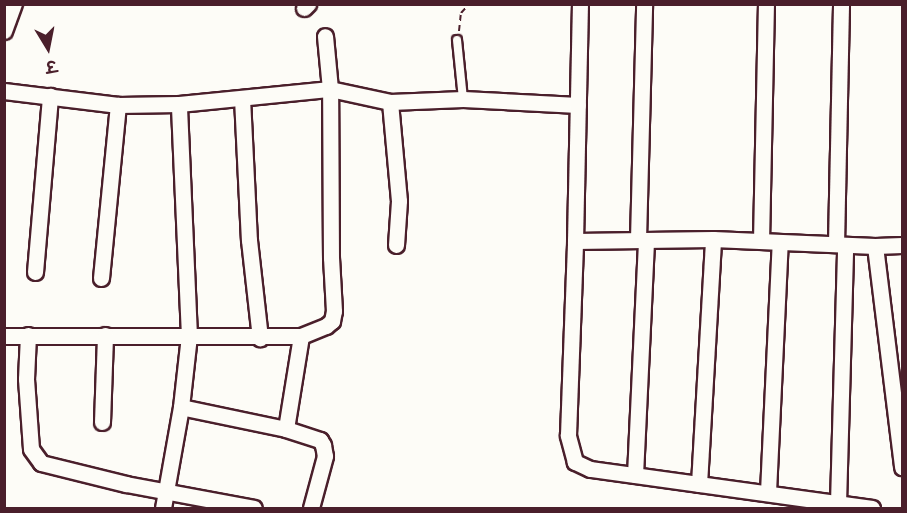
<!DOCTYPE html>
<meta charset="utf-8">
<style>
body{margin:0}
#map{position:relative;width:907px;height:513px;overflow:hidden;background:#fdfcf7;font-family:"Architects Daughter","Playpen Sans Deva",sans-serif}
div>[style]{position:absolute}
[style*='--x']{left:calc(var(--x)*1px);top:calc(var(--y)*1px);width:calc(var(--w)*1px);rotate:calc(var(--a)*1deg)}
.path>*{height:2px;margin-top:-1px;transform-origin:0;background:repeating-linear-gradient(90deg,#4a1f2b 0 6px,transparent 0 10.5px)}
.roads{filter:drop-shadow(2px 0 #4a1f2b) drop-shadow(-2px 0 #4a1f2b) drop-shadow(0 2px #4a1f2b) drop-shadow(0 -2px #4a1f2b)}
.service>*{height:8px;margin:-4px;padding:0 4px;transform-origin:4px;border-radius:4px;background:#fdfcf7}
.minor>*{height:15px;margin:-7.5px;padding:0 7.5px;transform-origin:7.5px;border-radius:7.5px;background:#fdfcf7}
span{translate:-50% -50%;white-space:nowrap;text-align:center;line-height:1.15;-webkit-text-stroke:6px #fdfcf7;paint-order:stroke}
.frame{position:absolute;inset:0;border:6px solid #4a1f2b;pointer-events:none}
.north{position:absolute;left:18px;top:18px;width:60px;height:60px;-webkit-text-stroke:4px #fdfcf7;paint-order:stroke;rotate:170deg;font-size:16px;font-weight:700;line-height:24px;text-align:center;color:#4a1f2b}
.north::after{content:'';display:block;margin:auto;width:21px;height:27px;background:#4a1f2b;clip-path:polygon(50% 0,100% 100%,50% 72%,0 100%)}
</style>
<div id="map">
<div class="path">
<i style="--x:459;--y:31;--w:18;--a:-84"></i>
<i style="--x:461;--y:13;--w:12;--a:-48"></i>
</div>
<div class="roads">
<div class="service">
<i style="--x:457;--y:40;--w:59;--a:84.2"></i>
</div>
<div class="minor">
<i style="--x:304;--y:8;--w:6;--a:-45"></i>
<i style="--x:4;--y:31;--w:29;--a:-70"></i>
<i style="--x:4;--y:91;--w:115;--a:7"></i>
<i style="--x:118;--y:105;--w:61;--a:-0.9"></i>
<i style="--x:179;--y:104;--w:152;--a:-5.7"></i>
<i style="--x:330;--y:89;--w:61;--a:12.2"></i>
<i style="--x:390;--y:102;--w:73;--a:-2.4"></i>
<i style="--x:463;--y:99;--w:115;--a:3"></i>
<i style="--x:242;--y:98;--w:142;--a:87.2"></i>
<i style="--x:249;--y:240;--w:99;--a:83.6"></i>
<i style="--x:390;--y:102;--w:99;--a:84.8"></i>
<i style="--x:399;--y:201;--w:44;--a:93.9"></i>
<i style="--x:638;--y:239;--w:235;--a:-88.5"></i>
<i style="--x:575;--y:241;--w:237;--a:-88.8"></i>
<i style="--x:761;--y:241;--w:237;--a:-88.8"></i>
<i style="--x:836;--y:244;--w:240;--a:-88.8"></i>
<i style="--x:875;--y:246;--w:223;--a:83"></i>
<i style="--x:35;--y:272;--w:177;--a:-85.1"></i>
<i style="--x:101;--y:278;--w:174;--a:-84.4"></i>
<i style="--x:28;--y:335;--w:44;--a:92.6"></i>
<i style="--x:26;--y:379;--w:70;--a:85.9"></i>
<i style="--x:31;--y:449;--w:17;--a:54"></i>
<i style="--x:41;--y:463;--w:88;--a:13.9"></i>
<i style="--x:126;--y:484;--w:130;--a:10.6"></i>
<i style="--x:4;--y:336;--w:297;--a:0"></i>
<i style="--x:301;--y:336;--w:94;--a:99.2"></i>
<i style="--x:286;--y:429;--w:107;--a:-168.2"></i>
<i style="--x:301;--y:336;--w:27;--a:-22"></i>
<i style="--x:326;--y:326;--w:8;--a:-40"></i>
<i style="--x:332;--y:321;--w:10;--a:-79"></i>
<i style="--x:334;--y:311;--w:53;--a:-93.2"></i>
<i style="--x:331;--y:258;--w:169;--a:-90.3"></i>
<i style="--x:330;--y:89;--w:53;--a:-95.4"></i>
<i style="--x:102;--y:422;--w:87;--a:-88"></i>
<i style="--x:286;--y:429;--w:36;--a:18"></i>
<i style="--x:320;--y:440;--w:6;--a:59"></i>
<i style="--x:323;--y:445;--w:11;--a:80"></i>
<i style="--x:325;--y:456;--w:54;--a:105.1"></i>
<i style="--x:635;--y:475;--w:235;--a:-87.3"></i>
<i style="--x:699;--y:484;--w:245;--a:-86.7"></i>
<i style="--x:768;--y:492;--w:250;--a:-87.3"></i>
<i style="--x:838;--y:503;--w:258;--a:-88.4"></i>
<i style="--x:163;--y:508;--w:103;--a:-79.9"></i>
<i style="--x:181;--y:407;--w:71;--a:-83.6"></i>
<i style="--x:189;--y:336;--w:232;--a:-92.5"></i>
<i style="--x:872;--y:508;--w:285;--a:-172.1"></i>
<i style="--x:590;--y:469;--w:17;--a:-155"></i>
<i style="--x:575;--y:462;--w:28;--a:-105"></i>
<i style="--x:568;--y:435;--w:194;--a:-87.9"></i>
<i style="--x:575;--y:241;--w:138;--a:-0.8"></i>
<i style="--x:713;--y:239;--w:162;--a:2.5"></i>
<i style="--x:875;--y:246;--w:27;--a:-2"></i>
</div>
</div>
<div class="frame"></div>
<div class="north">उ</div>
</div>
